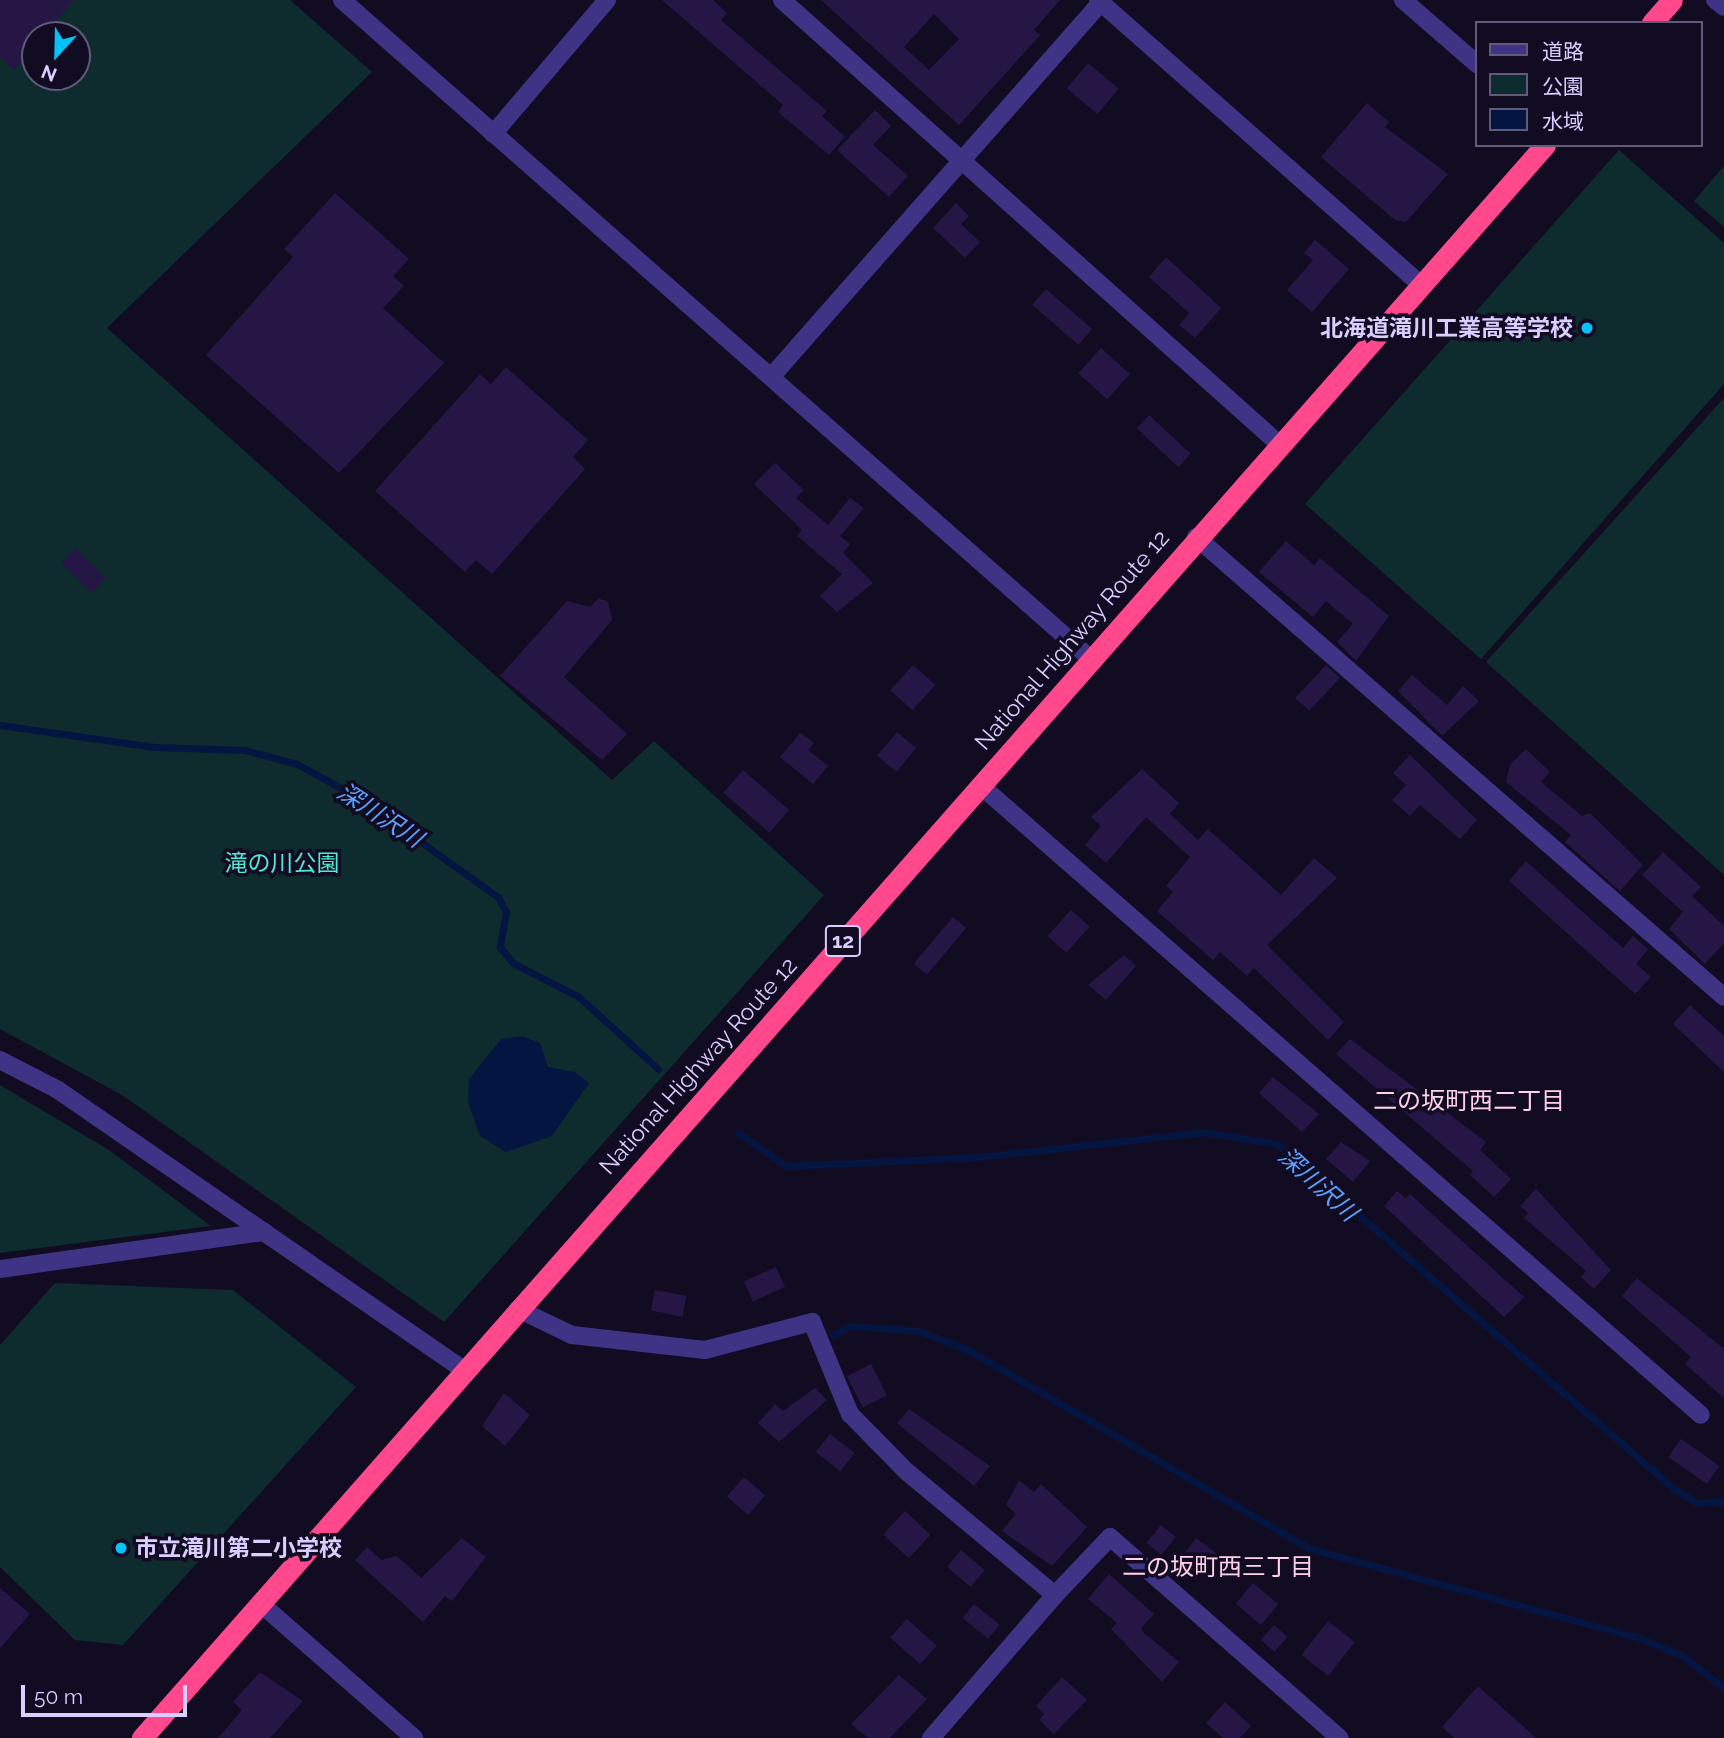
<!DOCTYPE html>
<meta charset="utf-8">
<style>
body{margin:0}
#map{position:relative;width:1724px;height:1738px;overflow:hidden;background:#120c23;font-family:Raleway,"Noto Sans JP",sans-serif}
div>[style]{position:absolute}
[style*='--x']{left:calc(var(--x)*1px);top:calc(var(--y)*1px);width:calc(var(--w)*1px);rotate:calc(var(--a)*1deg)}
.green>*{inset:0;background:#0e2b2d}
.water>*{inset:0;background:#051542}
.stream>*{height:7px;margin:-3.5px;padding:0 3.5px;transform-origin:3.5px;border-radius:3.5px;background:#051542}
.building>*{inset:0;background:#251646;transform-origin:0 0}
.minor>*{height:18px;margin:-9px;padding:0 9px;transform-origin:9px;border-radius:9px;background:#3f3386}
.highway>*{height:21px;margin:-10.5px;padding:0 10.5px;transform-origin:10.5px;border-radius:10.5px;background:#ff498c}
.dots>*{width:19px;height:19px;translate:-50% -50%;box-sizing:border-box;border:4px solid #120c23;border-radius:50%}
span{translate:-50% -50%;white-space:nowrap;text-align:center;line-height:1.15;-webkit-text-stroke:7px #120c23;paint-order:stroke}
.shield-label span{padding:2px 5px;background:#120c23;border:2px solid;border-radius:5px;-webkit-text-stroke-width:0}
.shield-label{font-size:21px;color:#d9ceff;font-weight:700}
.poi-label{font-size:23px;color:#d9ceff;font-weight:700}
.right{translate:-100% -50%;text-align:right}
.left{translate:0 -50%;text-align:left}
.street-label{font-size:23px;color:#d9ceff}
.park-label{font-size:23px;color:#50e9d3}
.water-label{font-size:24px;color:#5ca1ff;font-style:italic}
.neighbourhood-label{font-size:24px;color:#ffd0e9}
.legend{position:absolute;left:1475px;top:21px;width:228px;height:126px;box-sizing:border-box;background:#120c23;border:2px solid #625a7b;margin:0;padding:9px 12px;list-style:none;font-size:21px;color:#d9ceff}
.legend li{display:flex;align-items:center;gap:14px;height:35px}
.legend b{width:35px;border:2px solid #625a7b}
.north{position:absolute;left:21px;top:21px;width:70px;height:70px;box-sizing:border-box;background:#120c23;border:2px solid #625a7b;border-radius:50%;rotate:202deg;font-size:19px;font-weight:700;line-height:28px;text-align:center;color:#d9ceff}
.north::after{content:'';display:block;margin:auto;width:24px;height:32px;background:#00c4f9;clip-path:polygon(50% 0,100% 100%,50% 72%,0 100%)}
.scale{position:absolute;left:21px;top:1685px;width:166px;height:32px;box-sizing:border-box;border:4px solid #d9ceff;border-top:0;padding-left:9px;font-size:21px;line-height:24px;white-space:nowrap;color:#d9ceff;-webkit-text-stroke:5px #120c23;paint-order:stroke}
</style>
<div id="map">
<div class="green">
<i style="clip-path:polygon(evenodd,0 0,290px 0,372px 72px,107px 328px,612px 780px,654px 741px,824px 895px,444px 1322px,122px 1095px,0 1029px,0 0,35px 35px,77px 35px,77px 77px,35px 77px,35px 35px)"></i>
<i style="clip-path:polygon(1619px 150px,1724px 243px,1724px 384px,1481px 659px,1305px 504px)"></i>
<i style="clip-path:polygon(1724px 166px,1724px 227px,1694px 201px)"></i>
<i style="clip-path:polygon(1724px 398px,1724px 875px,1486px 662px)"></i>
<i style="clip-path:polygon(0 1085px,109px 1150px,211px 1226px,0 1253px)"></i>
<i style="clip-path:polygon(55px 1283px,233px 1290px,356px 1387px,123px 1645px,75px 1640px,0 1567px,0 1345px)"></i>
</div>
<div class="water">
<i style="clip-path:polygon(522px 1036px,540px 1043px,548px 1067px,575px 1072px,589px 1083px,552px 1136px,506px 1152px,480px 1136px,468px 1102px,469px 1079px,501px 1039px)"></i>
</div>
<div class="stream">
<i style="--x:0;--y:725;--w:156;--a:8.1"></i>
<i style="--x:154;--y:747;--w:91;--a:1.9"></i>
<i style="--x:245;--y:750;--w:54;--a:15.1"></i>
<i style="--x:297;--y:764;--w:73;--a:28.7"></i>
<i style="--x:361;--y:799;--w:168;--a:35.6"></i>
<i style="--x:498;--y:897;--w:17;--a:62"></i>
<i style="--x:506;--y:912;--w:36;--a:100"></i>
<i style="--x:500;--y:947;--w:21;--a:51"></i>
<i style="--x:513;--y:963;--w:74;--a:27.3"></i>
<i style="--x:579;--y:997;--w:107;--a:42.3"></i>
<i style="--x:739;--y:1133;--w:57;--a:35.1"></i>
<i style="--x:786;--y:1166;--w:192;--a:-2.7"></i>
<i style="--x:978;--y:1157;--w:226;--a:-6.3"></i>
<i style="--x:1203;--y:1132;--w:75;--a:9.2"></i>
<i style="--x:1277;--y:1144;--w:525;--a:40.98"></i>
<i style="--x:1673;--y:1488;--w:28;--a:32"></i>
<i style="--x:1697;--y:1503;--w:27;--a:-4"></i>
<i style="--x:833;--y:1335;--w:20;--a:-27"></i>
<i style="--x:851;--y:1326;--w:69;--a:4.1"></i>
<i style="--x:920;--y:1331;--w:54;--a:21.8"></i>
<i style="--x:970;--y:1351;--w:391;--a:30.2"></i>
<i style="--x:1308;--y:1548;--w:346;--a:15.2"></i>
<i style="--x:1642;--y:1639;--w:44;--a:22.5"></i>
<i style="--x:1683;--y:1656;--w:52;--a:38"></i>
</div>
<div class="building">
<i style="clip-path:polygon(0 0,74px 0,44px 35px,35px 35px,35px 46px,14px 70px,0 57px)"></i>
<i style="clip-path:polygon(662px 0,713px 0,727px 13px,721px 20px,827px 111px,822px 116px,845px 137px,829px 155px,778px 112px,783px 105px)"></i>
<i style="clip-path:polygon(evenodd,821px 0,1060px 0,1034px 30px,1040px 35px,959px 125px,821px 0,934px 14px,959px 39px,929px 70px,904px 47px,934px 14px)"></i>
<i style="left:1088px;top:63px;width:40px;height:33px;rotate:40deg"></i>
<i style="clip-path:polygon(1367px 103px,1389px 122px,1385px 127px,1448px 174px,1406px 222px,1395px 220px,1321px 157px)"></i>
<i style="clip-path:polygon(875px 110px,891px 126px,873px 145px,908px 176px,889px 197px,837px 150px)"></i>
<i style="clip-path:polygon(335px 193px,409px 259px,393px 276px,404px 286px,383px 308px,444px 363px,339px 473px,206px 355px,293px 257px,284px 249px)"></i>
<i style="clip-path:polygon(956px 203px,969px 216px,961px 224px,980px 242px,965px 258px,933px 228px)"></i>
<i style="clip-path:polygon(1315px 240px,1349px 269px,1312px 312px,1287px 290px,1313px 260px,1304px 253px)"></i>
<i style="clip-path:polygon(1166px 257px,1221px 308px,1195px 338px,1179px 325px,1189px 313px,1149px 277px)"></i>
<i style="left:1046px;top:289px;width:61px;height:21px;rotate:41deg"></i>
<i style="left:1101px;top:348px;width:39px;height:34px;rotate:42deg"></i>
<i style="clip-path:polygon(506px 367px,588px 440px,573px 457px,585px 469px,492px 574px,476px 560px,465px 572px,375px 491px,480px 374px,491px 384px)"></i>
<i style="left:1149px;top:415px;width:57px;height:18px;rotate:43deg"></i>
<i style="clip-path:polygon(775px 463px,804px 490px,796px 498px,828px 525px,850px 498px,864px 508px,840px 536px,850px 544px,843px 553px,873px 583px,837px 612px,820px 596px,842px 574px,797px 536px,802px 530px,754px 484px)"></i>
<i style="clip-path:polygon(1286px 541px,1314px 565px,1320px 558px,1389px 616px,1356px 661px,1337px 642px,1353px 624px,1326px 601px,1313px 617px,1259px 572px)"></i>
<i style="left:76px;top:548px;width:42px;height:21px;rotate:45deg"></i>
<i style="clip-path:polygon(599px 598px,608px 602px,612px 620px,564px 677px,627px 734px,602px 760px,500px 676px,567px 601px,590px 607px)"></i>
<i style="left:913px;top:665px;width:30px;height:34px;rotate:42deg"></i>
<i style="left:1326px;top:665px;width:19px;height:45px;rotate:43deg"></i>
<i style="clip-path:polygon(1412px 675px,1447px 705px,1463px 686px,1479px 701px,1442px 736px,1398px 691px)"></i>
<i style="left:897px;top:732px;width:25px;height:31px;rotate:40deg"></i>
<i style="clip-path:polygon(800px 733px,814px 743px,808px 750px,828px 766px,813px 784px,780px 757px)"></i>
<i style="clip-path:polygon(1526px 749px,1550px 772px,1541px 782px,1582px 816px,1590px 813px,1643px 865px,1620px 891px,1565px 842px,1571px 835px,1506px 782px,1510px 765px)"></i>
<i style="clip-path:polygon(1410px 755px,1477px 820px,1460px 839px,1420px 805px,1410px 816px,1392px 800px,1406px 785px,1393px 773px)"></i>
<i style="clip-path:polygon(1142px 769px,1179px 803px,1170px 814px,1198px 840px,1208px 829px,1281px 895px,1314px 858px,1337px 878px,1267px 945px,1344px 1022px,1328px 1040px,1254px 968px,1247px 976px,1220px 952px,1213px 960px,1157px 911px,1173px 892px,1166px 886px,1190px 857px,1146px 817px,1106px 863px,1085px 845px,1101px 826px,1091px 817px)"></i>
<i style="left:743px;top:770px;width:61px;height:30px;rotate:41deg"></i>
<i style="clip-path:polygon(1663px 852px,1701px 887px,1692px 896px,1724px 926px,1724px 943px,1705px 964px,1669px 929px,1683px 912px,1642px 875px)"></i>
<i style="clip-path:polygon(1526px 861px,1623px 948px,1633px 936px,1648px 949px,1636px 964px,1651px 977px,1635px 994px,1509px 881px)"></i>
<i style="left:1071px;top:910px;width:25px;height:35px;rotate:42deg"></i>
<i style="left:953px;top:917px;width:17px;height:61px;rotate:40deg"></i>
<i style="clip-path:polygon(1124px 955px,1136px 966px,1106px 1000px,1088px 985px)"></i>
<i style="clip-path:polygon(1690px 1005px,1724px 1036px,1724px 1072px,1673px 1024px)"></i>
<i style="clip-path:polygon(1350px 1039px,1486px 1142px,1480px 1150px,1511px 1179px,1494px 1197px,1470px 1175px,1473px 1171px,1336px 1054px)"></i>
<i style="clip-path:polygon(1273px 1077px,1319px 1114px,1302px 1132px,1259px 1093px)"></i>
<i style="clip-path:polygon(1341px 1142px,1370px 1161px,1353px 1182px,1326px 1159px)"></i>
<i style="clip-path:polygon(1536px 1189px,1611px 1270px,1594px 1289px,1581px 1277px,1586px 1271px,1524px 1218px,1528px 1213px,1520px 1206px)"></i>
<i style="clip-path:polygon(1397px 1191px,1406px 1198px,1410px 1194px,1524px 1297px,1504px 1317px,1384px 1206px)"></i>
<i style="left:776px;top:1267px;width:22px;height:35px;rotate:66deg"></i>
<i style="clip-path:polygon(1637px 1278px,1724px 1349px,1724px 1398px,1685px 1364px,1691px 1357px,1622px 1296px)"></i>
<i style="left:655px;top:1290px;width:32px;height:21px;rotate:11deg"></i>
<i style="left:871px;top:1364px;width:35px;height:27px;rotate:63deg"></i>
<i style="clip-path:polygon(815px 1388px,827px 1400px,779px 1442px,758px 1423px,775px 1404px,783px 1411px)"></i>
<i style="clip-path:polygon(504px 1393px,530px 1415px,505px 1446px,482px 1426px)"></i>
<i style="clip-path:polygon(909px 1409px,990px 1466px,974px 1486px,897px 1423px)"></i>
<i style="left:830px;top:1434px;width:31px;height:23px;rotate:38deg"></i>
<i style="left:1681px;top:1439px;width:47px;height:22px;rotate:35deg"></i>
<i style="left:744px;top:1477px;width:28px;height:26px;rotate:41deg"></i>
<i style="clip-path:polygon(1019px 1480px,1034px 1492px,1041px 1484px,1087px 1527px,1052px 1566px,1002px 1531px,1016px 1514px,1006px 1505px)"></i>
<i style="left:905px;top:1511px;width:35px;height:32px;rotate:43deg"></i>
<i style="left:1161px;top:1525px;width:19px;height:23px;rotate:39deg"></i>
<i style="clip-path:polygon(462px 1538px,486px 1557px,452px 1601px,445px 1596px,423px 1622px,355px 1560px,367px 1547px,381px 1560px,397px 1556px,421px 1578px)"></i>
<i style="left:1196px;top:1538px;width:36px;height:23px;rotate:37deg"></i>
<i style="left:961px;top:1550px;width:31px;height:22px;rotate:40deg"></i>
<i style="clip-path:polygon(1109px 1574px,1154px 1614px,1141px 1628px,1144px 1633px,1179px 1662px,1162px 1682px,1111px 1629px,1117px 1623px,1088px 1599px)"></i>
<i style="left:1253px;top:1583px;width:33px;height:27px;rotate:40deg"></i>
<i style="clip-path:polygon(0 1588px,30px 1614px,0 1648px)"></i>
<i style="left:974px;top:1604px;width:33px;height:18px;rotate:39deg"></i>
<i style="left:907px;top:1619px;width:40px;height:25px;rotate:42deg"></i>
<i style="left:1328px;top:1621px;width:34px;height:43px;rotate:38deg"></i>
<i style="left:1274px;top:1625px;width:18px;height:20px;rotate:41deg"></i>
<i style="clip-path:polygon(260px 1672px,303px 1701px,270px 1738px,218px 1738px,242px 1710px,233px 1702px)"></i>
<i style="clip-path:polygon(899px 1675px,927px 1699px,890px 1738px,868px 1738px,851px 1724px)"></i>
<i style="clip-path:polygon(1062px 1677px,1087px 1700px,1054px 1734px,1039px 1720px,1044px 1714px,1036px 1706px)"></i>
<i style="clip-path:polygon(1478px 1686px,1536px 1738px,1454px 1738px,1442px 1727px)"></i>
<i style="clip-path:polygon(1225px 1702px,1251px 1726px,1240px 1738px,1223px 1738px,1206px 1723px)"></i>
</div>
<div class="minor">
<i style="--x:342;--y:0;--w:998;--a:41.34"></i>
<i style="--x:782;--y:0;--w:666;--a:41.78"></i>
<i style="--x:1098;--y:0;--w:432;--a:41.4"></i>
<i style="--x:1403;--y:0;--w:98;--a:40.9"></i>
<i style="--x:1715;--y:0;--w:11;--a:38"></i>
<i style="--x:493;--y:134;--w:176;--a:-49.6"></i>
<i style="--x:771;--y:377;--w:502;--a:-48.63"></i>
<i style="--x:1196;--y:537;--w:700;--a:41.06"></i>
<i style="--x:980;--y:785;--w:957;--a:41.15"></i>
<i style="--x:0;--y:1060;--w:65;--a:27.3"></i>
<i style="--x:58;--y:1090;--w:495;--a:34.6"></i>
<i style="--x:0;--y:1269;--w:267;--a:-8"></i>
<i style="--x:518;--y:1309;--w:60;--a:25.7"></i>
<i style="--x:572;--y:1335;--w:134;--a:6.4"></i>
<i style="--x:705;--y:1350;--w:111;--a:-14.7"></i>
<i style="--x:812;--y:1322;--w:100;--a:67.6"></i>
<i style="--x:850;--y:1414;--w:80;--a:45.5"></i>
<i style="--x:906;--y:1471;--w:194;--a:39.8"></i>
<i style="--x:1055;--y:1595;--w:189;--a:130.9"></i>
<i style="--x:1055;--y:1595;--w:80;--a:-46.5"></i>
<i style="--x:1110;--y:1537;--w:305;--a:41.2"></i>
<i style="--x:260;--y:1603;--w:205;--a:41.2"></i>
</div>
<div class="highway">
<i style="--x:1652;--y:23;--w:30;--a:-49"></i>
<i style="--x:142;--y:1738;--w:2123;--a:-48.63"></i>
</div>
<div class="dots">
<i style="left:1587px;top:328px;background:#00c4f9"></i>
<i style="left:121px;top:1548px;background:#00c4f9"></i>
</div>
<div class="shield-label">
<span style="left:843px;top:941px">12</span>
</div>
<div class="poi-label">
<span class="right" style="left:1573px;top:328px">北海道滝川工業高等学校</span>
<span class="left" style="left:135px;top:1548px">市立滝川第二小学校</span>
</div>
<div class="street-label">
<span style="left:1072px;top:640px;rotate:-49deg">National Highway Route 12</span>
<span style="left:698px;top:1066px;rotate:-48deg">National Highway Route 12</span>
</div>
<div class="park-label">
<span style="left:282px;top:863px">滝の川公園</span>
</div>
<div class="water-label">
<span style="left:380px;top:815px;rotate:33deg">深川沢川</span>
<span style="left:1318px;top:1184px;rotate:42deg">深川沢川</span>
</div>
<div class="neighbourhood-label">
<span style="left:1469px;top:1101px">二の坂町西二丁目</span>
<span style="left:1218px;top:1567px">二の坂町西三丁目</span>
</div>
<ul class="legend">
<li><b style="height:9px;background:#3f3386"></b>道路</li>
<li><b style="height:19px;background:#0e2b2d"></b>公園</li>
<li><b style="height:19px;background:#051542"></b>水域</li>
</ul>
<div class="north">N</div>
<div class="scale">50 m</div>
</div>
